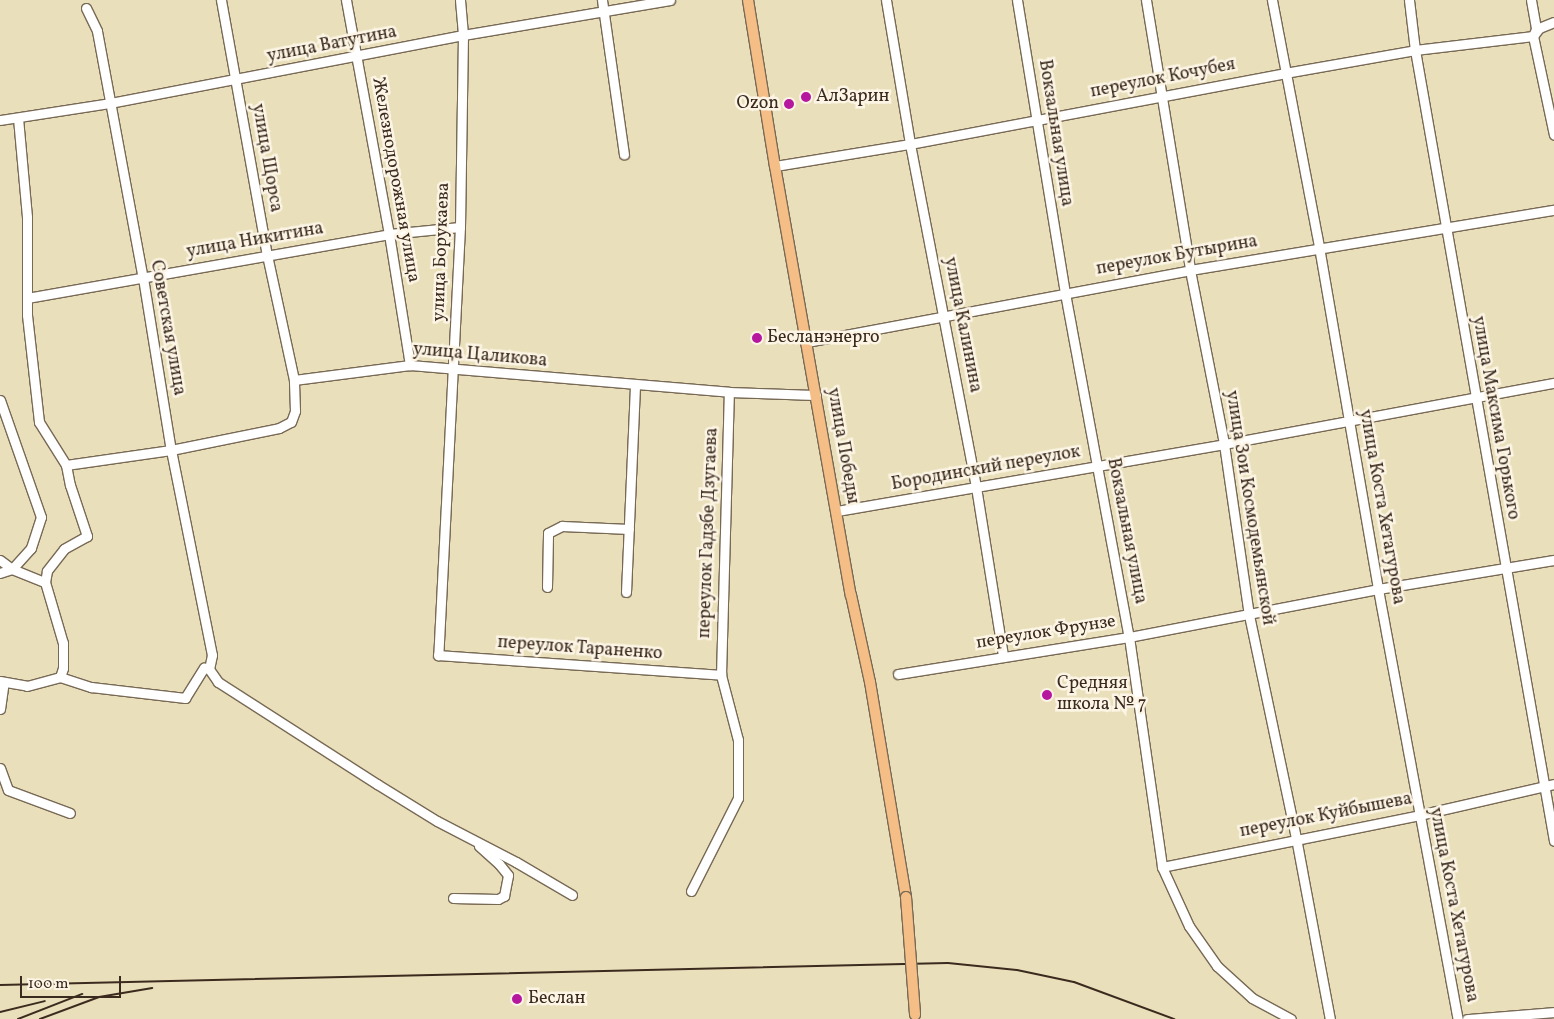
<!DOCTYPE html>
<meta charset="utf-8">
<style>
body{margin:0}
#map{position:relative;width:1554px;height:1019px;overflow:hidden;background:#e9dfba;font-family:Vollkorn,serif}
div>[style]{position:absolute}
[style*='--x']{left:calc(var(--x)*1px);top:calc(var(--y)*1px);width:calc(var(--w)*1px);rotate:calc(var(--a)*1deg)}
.roads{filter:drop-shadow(1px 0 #786955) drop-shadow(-1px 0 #786955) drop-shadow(0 1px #786955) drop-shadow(0 -1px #786955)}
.minor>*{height:9px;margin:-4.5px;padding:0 4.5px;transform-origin:4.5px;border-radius:4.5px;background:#fff}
.major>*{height:10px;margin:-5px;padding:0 5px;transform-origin:5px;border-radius:5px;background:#f6be87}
.rail>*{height:2px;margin:-1px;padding:0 1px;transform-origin:1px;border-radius:1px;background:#3b2a1e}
.bridges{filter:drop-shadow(1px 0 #786955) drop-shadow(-1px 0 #786955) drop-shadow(0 1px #786955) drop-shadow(0 -1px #786955)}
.major-bridge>*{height:10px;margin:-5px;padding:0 5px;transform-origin:5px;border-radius:5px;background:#f6be87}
.dots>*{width:14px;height:14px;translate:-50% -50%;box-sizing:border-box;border:2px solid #fcf5e5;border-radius:50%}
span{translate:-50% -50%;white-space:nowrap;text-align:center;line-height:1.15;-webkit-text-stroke:5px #fcf5e5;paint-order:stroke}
.street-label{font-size:18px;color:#3b2a1e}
.poi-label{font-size:18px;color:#3b2a1e}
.left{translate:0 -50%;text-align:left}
.right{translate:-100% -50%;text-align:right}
.scale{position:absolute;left:20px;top:976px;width:101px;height:22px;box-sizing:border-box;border:2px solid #3b2a1e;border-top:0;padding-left:6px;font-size:15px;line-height:18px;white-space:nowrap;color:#3b2a1e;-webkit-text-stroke:4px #fcf5e5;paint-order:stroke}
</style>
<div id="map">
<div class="roads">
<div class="minor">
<i style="--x:221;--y:0;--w:259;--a:79.8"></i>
<i style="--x:267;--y:255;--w:128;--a:77.8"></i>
<i style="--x:346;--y:0;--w:238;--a:79.6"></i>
<i style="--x:389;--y:234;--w:133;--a:80.9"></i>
<i style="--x:460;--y:0;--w:35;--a:85"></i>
<i style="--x:463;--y:35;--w:192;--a:90.9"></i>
<i style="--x:460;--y:227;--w:429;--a:92.9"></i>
<i style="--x:438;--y:655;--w:284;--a:4"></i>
<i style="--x:602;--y:0;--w:156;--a:81.9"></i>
<i style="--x:886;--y:0;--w:146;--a:80.5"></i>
<i style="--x:910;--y:144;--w:349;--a:79.1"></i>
<i style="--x:976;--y:487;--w:171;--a:80.9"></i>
<i style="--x:1017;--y:0;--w:297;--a:80.7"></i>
<i style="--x:1065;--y:293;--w:350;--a:79.5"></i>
<i style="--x:1129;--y:637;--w:232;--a:81.8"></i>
<i style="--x:1162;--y:867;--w:65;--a:65.4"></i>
<i style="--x:1189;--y:926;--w:49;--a:55"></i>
<i style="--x:1217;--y:966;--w:47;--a:42.4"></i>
<i style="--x:1252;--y:998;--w:44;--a:28.3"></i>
<i style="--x:1146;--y:0;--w:274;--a:80.7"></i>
<i style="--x:1190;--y:270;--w:177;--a:78.9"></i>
<i style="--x:1224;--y:444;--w:173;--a:81.7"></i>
<i style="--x:1249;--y:615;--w:228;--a:78.1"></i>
<i style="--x:1296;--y:838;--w:184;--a:79.4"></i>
<i style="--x:1272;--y:0;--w:251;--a:79.2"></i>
<i style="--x:1319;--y:247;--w:347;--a:80.2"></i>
<i style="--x:1378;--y:589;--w:437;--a:79.5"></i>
<i style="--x:1409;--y:0;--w:50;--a:83.2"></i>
<i style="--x:1415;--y:50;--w:803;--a:80.03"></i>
<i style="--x:1531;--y:0;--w:29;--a:80"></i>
<i style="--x:1536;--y:29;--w:8;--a:113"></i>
<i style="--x:1533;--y:36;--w:101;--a:78"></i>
<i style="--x:86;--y:8;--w:25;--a:64"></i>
<i style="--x:97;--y:31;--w:251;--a:79.5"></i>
<i style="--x:143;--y:278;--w:174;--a:80.8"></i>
<i style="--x:171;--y:450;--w:209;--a:78.7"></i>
<i style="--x:212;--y:655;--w:14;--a:102"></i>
<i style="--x:209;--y:669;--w:16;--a:55"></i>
<i style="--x:218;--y:682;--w:189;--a:32.7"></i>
<i style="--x:377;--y:784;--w:70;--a:31.7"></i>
<i style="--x:437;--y:821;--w:89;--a:27.4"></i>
<i style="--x:516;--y:862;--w:65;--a:30.5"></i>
<i style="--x:18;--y:118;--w:99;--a:84.8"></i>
<i style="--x:27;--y:217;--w:98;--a:90"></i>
<i style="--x:27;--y:315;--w:108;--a:83.6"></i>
<i style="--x:39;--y:422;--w:51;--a:57.9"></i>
<i style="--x:66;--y:465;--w:20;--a:79"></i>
<i style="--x:70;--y:485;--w:54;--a:71.6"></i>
<i style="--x:87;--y:536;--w:26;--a:151"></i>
<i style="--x:64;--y:549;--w:28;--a:128"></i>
<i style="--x:47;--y:571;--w:11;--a:100"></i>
<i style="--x:45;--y:582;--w:64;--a:73.6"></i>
<i style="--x:63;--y:643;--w:25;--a:90"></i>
<i style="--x:63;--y:668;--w:9;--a:108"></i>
<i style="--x:60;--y:677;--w:33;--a:18"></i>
<i style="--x:91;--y:687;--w:95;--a:6.7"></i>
<i style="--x:185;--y:698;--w:36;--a:-58"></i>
<i style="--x:204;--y:668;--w:5;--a:11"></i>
<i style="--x:0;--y:120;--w:111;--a:-8.8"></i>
<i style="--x:110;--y:103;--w:359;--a:-10.9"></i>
<i style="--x:463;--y:35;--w:210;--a:-9.6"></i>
<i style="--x:775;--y:166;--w:137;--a:-9.3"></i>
<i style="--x:910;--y:144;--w:382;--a:-10.7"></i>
<i style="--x:1285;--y:73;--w:132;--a:-10"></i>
<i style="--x:1415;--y:50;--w:119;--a:-6.8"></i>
<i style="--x:1533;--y:36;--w:10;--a:-53"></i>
<i style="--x:1539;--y:28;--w:16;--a:-22"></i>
<i style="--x:27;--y:298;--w:368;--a:-10"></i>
<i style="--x:389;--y:234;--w:71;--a:-5.6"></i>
<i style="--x:807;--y:342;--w:390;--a:-10.6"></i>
<i style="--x:1190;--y:270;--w:369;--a:-9.4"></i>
<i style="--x:0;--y:400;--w:124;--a:70.7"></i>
<i style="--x:41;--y:517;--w:33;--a:108"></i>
<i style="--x:31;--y:548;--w:28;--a:132"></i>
<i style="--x:12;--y:569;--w:13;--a:162"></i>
<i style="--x:66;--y:465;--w:106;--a:-8.1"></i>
<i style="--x:171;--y:450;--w:110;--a:-11.5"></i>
<i style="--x:279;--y:428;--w:13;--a:-27"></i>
<i style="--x:291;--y:422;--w:12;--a:-70"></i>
<i style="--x:295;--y:411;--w:31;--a:-92"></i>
<i style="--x:294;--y:380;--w:117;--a:-7.4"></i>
<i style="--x:410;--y:365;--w:320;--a:4.8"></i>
<i style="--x:729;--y:392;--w:87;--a:2"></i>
<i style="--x:837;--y:511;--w:393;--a:-9.8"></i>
<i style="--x:1224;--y:444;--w:336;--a:-10.5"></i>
<i style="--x:0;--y:560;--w:15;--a:37"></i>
<i style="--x:12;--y:569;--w:35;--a:22"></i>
<i style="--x:547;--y:587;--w:54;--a:-88.9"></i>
<i style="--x:548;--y:533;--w:16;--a:-27"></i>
<i style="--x:562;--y:526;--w:67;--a:2.6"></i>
<i style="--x:626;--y:592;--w:207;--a:-87.5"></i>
<i style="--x:898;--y:674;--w:234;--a:-9.1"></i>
<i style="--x:1129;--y:637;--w:254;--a:-10.9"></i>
<i style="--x:1378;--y:589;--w:178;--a:-9.4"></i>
<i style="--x:0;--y:681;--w:27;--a:10"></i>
<i style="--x:27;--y:686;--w:34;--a:-15"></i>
<i style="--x:0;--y:709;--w:27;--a:-82"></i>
<i style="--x:0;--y:768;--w:23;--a:70"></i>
<i style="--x:8;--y:790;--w:66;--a:20.4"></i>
<i style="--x:1162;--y:867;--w:262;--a:-11.4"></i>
<i style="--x:1419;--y:815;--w:139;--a:-12.9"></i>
<i style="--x:691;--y:891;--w:104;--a:-63.2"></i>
<i style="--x:738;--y:798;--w:58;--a:-90"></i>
<i style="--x:738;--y:740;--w:67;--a:-104.7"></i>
<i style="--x:721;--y:675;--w:283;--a:-88.4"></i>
<i style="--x:453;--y:898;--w:45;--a:1.3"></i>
<i style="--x:498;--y:899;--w:7;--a:-27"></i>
<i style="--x:504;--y:896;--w:21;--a:-79"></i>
<i style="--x:508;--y:875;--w:14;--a:-129"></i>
<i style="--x:499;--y:864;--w:27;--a:-138"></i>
<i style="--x:1467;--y:1019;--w:87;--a:-4.6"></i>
</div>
<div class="major">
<i style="--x:748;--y:0;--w:168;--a:80.8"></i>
<i style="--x:775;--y:166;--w:436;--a:80"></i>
<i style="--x:851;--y:595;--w:89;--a:77.7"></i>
<i style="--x:870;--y:682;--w:218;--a:80.5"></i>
</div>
</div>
<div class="rail">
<i style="--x:0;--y:985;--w:948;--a:-1.33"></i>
<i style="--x:948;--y:963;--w:69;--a:5.8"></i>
<i style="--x:1017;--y:970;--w:58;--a:11.9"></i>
<i style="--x:1074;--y:982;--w:107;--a:20.3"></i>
<i style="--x:0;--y:1012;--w:46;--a:-13.7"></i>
<i style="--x:18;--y:1019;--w:69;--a:-21.3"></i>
<i style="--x:40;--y:1019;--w:63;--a:-20.4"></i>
<i style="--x:99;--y:997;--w:54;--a:-9.6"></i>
</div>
<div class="bridges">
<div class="major-bridge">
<i style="--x:906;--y:897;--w:118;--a:85.6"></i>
</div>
</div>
<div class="dots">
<i style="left:806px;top:97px;background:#b5179e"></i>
<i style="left:789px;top:104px;background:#b5179e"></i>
<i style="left:757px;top:338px;background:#b5179e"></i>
<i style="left:1047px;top:695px;background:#b5179e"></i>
<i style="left:517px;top:999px;background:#b5179e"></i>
</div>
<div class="street-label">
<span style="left:332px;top:45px;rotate:-11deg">улица Ватутина</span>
<span style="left:1163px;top:79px;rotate:-11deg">переулок Кочубея</span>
<span style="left:1055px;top:133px;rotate:81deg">Вокзальная улица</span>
<span style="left:266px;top:158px;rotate:80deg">улица Щорса</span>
<span style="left:395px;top:180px;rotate:80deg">Железнодорожная улица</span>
<span style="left:255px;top:241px;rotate:-10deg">улица Никитина</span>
<span style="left:442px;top:252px;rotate:-88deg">улица Борукаева</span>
<span style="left:1177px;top:256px;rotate:-10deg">переулок Бутырина</span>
<span style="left:962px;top:325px;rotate:79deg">улица Калинина</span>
<span style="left:167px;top:328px;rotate:80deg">Советская улица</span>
<span style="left:480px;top:356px;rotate:5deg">улица Цаликова</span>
<span style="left:1495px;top:418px;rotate:80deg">улица Максима Горького</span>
<span style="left:842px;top:446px;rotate:80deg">улица Победы</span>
<span style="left:986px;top:469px;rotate:-10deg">Бородинский переулок</span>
<span style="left:1381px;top:507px;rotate:80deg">улица Коста Хетагурова</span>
<span style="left:1249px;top:508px;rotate:81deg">улица Зои Космодемьянской</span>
<span style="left:1126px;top:531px;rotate:79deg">Вокзальная улица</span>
<span style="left:709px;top:533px;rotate:-88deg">переулок Гадзбе Дзугаева</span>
<span style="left:1046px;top:633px;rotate:-9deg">переулок Фрунзе</span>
<span style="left:580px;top:649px;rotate:4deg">переулок Тараненко</span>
<span style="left:1326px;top:816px;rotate:-11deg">переулок Куйбышева</span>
<span style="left:1453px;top:905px;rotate:79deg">улица Коста Хетагурова</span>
</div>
<div class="poi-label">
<span class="left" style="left:816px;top:97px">АлЗарин</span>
<span class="right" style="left:779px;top:104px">Ozon</span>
<span class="left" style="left:767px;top:338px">Бесланэнерго</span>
<span class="left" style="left:1057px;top:695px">Средняя<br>школа № 7</span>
<span class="left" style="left:528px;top:999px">Беслан</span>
</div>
<div class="scale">100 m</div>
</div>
